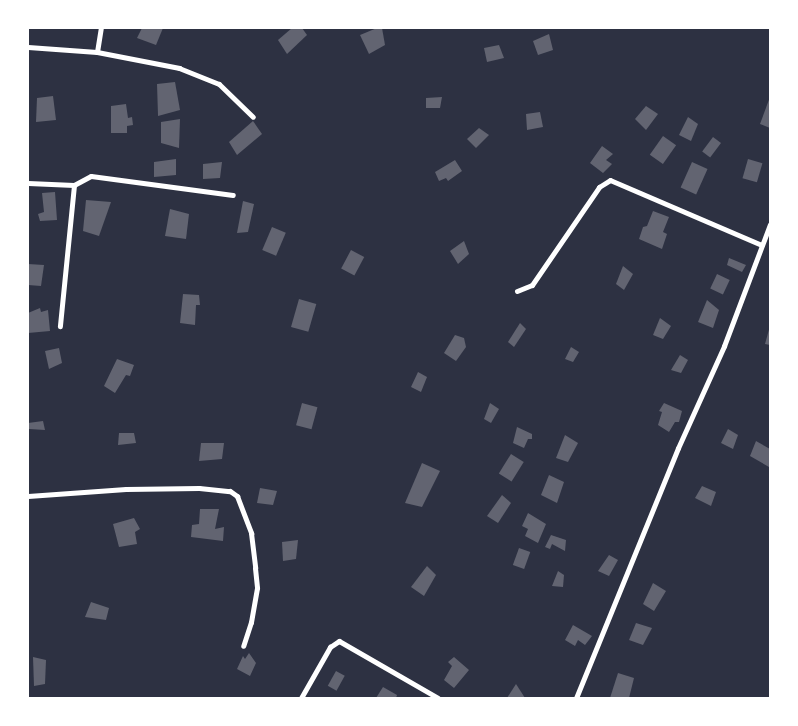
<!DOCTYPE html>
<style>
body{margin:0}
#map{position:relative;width:798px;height:726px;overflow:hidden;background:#2d3142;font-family:Manrope,sans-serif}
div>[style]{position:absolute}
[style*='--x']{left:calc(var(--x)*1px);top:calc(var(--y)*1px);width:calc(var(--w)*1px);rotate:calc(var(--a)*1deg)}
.building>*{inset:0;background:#626471;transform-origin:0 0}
.minor>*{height:5px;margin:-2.5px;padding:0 2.5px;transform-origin:2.5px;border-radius:2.5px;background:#fff}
span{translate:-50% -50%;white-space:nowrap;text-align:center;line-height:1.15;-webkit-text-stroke:4.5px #fff;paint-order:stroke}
.frame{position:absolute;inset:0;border:29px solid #fff;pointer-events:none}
</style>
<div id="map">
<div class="building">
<i style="clip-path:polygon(142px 28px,163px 28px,156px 45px,137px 38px)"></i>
<i style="clip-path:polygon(292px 28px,302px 28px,307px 35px,287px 54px,278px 40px)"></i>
<i style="clip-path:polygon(377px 28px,382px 28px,385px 45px,369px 54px,360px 35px)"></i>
<i style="clip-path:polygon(549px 34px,553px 50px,538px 55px,533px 41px)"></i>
<i style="clip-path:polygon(499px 45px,504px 58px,487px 62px,484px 48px)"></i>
<i style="clip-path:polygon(175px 82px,180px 110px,158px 116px,157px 84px)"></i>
<i style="clip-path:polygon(53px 96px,56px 120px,36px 122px,37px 98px)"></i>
<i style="clip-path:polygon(442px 97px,440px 108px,426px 108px,426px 98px)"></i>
<i style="clip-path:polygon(770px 97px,770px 128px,760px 124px)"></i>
<i style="clip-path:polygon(126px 104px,128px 118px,132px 117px,133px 125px,127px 126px,127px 133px,111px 133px,111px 106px)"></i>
<i style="clip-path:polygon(646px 106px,658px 114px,646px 130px,635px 119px)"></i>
<i style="clip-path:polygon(540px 112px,543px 127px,527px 130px,526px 114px)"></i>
<i style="clip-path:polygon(688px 117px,698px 124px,691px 141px,679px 135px)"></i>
<i style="clip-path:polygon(180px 119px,179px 148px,161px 143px,161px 122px)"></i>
<i style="clip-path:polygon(253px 121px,262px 134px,237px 155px,229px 142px)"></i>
<i style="clip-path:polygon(479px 128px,489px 135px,476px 148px,467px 139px)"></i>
<i style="left:663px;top:136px;width:16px;height:23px;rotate:35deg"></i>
<i style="left:713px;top:137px;width:10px;height:18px;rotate:37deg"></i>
<i style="clip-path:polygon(602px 146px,613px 154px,606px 160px,612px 164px,603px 173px,590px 163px)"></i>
<i style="clip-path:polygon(176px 159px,176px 175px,154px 177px,154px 162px)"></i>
<i style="left:748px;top:159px;width:15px;height:20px;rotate:16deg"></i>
<i style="clip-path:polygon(455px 160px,462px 171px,448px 181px,446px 178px,439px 181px,435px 172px)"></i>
<i style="clip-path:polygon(222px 162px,220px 178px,203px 179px,203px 164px)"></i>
<i style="left:692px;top:162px;width:17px;height:28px;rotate:24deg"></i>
<i style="clip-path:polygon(55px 192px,57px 220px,40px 221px,38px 214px,44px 212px,42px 193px)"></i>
<i style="clip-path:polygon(86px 200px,111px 202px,99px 236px,83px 231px)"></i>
<i style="clip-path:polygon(243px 201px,254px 204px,248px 232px,237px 233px)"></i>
<i style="clip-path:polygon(170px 209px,189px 214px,186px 239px,165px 236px)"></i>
<i style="clip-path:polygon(653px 211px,669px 217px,663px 232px,667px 234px,662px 249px,639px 239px,643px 227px,647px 226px)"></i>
<i style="left:272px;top:227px;width:15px;height:25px;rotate:23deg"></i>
<i style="clip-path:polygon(464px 241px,469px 254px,458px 264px,450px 251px)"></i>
<i style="left:351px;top:250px;width:15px;height:21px;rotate:28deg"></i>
<i style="clip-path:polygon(729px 258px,746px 265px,742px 272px,727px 265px)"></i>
<i style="clip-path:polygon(28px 264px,44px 265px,41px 286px,28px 285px)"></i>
<i style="clip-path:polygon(623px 266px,633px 274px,624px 290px,616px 284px)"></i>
<i style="left:717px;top:274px;width:14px;height:16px;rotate:25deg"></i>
<i style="clip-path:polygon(183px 294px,199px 295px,200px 305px,196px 305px,195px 325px,180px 323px)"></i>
<i style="left:299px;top:299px;width:18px;height:29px;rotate:16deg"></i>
<i style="clip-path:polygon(707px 300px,719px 310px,713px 328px,698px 322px)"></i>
<i style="clip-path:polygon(40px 308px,41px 312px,48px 310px,50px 331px,28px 333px,28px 313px)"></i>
<i style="clip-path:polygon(660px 318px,671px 326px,663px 339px,653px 335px)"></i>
<i style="clip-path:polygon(520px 323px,526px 329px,514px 347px,508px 342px)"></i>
<i style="clip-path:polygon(770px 326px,770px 345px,765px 344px)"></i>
<i style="clip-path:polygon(455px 335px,464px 338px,466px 347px,456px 361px,444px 353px)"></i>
<i style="clip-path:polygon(571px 347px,579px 352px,573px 362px,565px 359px)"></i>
<i style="clip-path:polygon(59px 348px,62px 363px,49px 369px,45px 351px)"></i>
<i style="clip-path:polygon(680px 355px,688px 360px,681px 373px,671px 370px)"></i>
<i style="clip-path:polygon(117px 359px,134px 365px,130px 376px,126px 375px,115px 393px,104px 386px)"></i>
<i style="clip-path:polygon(418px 372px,427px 377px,421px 392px,411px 387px)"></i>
<i style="left:302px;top:403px;width:16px;height:23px;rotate:15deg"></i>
<i style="clip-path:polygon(490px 403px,499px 409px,491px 423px,484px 419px)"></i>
<i style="clip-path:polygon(664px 403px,682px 411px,679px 422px,675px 422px,669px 432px,658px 425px,662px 412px,659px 411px)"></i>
<i style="clip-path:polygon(43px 421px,45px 430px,29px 429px,28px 423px)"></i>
<i style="clip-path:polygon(517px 427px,532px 434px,532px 439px,528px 439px,524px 448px,513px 443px)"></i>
<i style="clip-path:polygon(728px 429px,738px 435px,733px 449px,721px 443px)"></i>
<i style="clip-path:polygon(119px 433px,134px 433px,136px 443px,118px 445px)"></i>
<i style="clip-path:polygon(565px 435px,578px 443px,568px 462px,556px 458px)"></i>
<i style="clip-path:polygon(756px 441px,770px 449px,769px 467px,750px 456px)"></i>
<i style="clip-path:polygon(201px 443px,224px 443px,222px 459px,199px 461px)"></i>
<i style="left:511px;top:454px;width:15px;height:23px;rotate:32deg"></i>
<i style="clip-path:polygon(422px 463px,440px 471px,422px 507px,405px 503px)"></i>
<i style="clip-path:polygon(549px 475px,564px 482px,557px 503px,541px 495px)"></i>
<i style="clip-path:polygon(702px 486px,716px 492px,711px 506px,695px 498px)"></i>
<i style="clip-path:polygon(260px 488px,277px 491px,273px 505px,257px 503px)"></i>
<i style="clip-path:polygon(502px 495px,511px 503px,498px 523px,487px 516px)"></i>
<i style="clip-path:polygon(200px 509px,219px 509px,215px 529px,224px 527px,223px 541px,191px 537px,192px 525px,199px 524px)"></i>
<i style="clip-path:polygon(528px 513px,546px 524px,538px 543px,525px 536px,528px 529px,522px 526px)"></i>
<i style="clip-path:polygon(134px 518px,140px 529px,135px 532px,137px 544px,119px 547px,113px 524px)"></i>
<i style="clip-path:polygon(551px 535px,566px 540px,565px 551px,552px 544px,550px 549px,545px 547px)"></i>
<i style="clip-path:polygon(298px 540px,296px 559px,283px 561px,282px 542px)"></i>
<i style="left:519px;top:548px;width:12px;height:18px;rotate:20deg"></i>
<i style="clip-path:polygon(609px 555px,618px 560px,609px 576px,598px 571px)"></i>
<i style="clip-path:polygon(427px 566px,436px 575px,424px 596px,411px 587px)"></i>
<i style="clip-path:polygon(558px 571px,564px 575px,563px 587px,552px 586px)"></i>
<i style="clip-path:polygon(653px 583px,666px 591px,654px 611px,643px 604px)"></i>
<i style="clip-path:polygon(91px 602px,109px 608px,106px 620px,85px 617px)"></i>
<i style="clip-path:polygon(636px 623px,652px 628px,643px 645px,629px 640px)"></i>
<i style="clip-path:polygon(573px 625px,592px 636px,585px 645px,578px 640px,575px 646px,565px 640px)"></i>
<i style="clip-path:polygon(249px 653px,256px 663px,250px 676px,237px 669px,243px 656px,245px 659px)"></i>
<i style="clip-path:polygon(33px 657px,46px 660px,45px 684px,34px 686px)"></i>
<i style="clip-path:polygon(454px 657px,469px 670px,454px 688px,444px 680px,452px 666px,448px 662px)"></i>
<i style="left:336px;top:671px;width:10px;height:17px;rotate:29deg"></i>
<i style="clip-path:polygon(618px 673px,634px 678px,629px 698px,610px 698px)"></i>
<i style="clip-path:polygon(516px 684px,525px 698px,507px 698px)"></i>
<i style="clip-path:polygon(383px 687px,397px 695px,396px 698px,376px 698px)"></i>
</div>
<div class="minor">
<i style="--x:28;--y:47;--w:69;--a:4.1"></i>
<i style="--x:97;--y:52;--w:84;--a:11"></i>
<i style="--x:179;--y:68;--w:43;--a:21.8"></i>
<i style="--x:219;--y:84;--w:47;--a:44.1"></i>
<i style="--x:97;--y:52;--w:24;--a:-81"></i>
<i style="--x:28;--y:183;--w:46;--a:2.5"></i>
<i style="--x:74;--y:185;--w:142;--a:95.7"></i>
<i style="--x:74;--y:185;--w:19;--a:-28"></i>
<i style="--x:91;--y:176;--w:143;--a:7.6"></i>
<i style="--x:517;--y:291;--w:16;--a:-22"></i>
<i style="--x:532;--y:285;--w:119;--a:-55.6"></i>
<i style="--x:599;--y:187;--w:13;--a:-32"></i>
<i style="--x:610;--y:180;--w:165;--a:23.2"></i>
<i style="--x:28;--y:496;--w:98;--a:-4.1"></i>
<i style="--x:126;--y:489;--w:73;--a:-0.8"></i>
<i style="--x:199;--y:488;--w:31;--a:6"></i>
<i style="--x:230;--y:491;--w:9;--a:36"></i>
<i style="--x:237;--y:496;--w:40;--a:69"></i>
<i style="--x:251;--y:533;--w:35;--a:83"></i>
<i style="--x:255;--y:568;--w:20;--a:84"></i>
<i style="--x:257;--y:588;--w:35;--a:100"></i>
<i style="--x:251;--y:622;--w:25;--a:108"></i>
<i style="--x:301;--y:698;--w:59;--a:-60.4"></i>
<i style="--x:330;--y:647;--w:11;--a:-34"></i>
<i style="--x:339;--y:641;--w:114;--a:29.9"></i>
<i style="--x:576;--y:698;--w:270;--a:-67.8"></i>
<i style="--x:678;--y:448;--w:112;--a:-65.7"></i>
<i style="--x:724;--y:346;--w:130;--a:-69.3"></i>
</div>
<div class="frame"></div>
</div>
